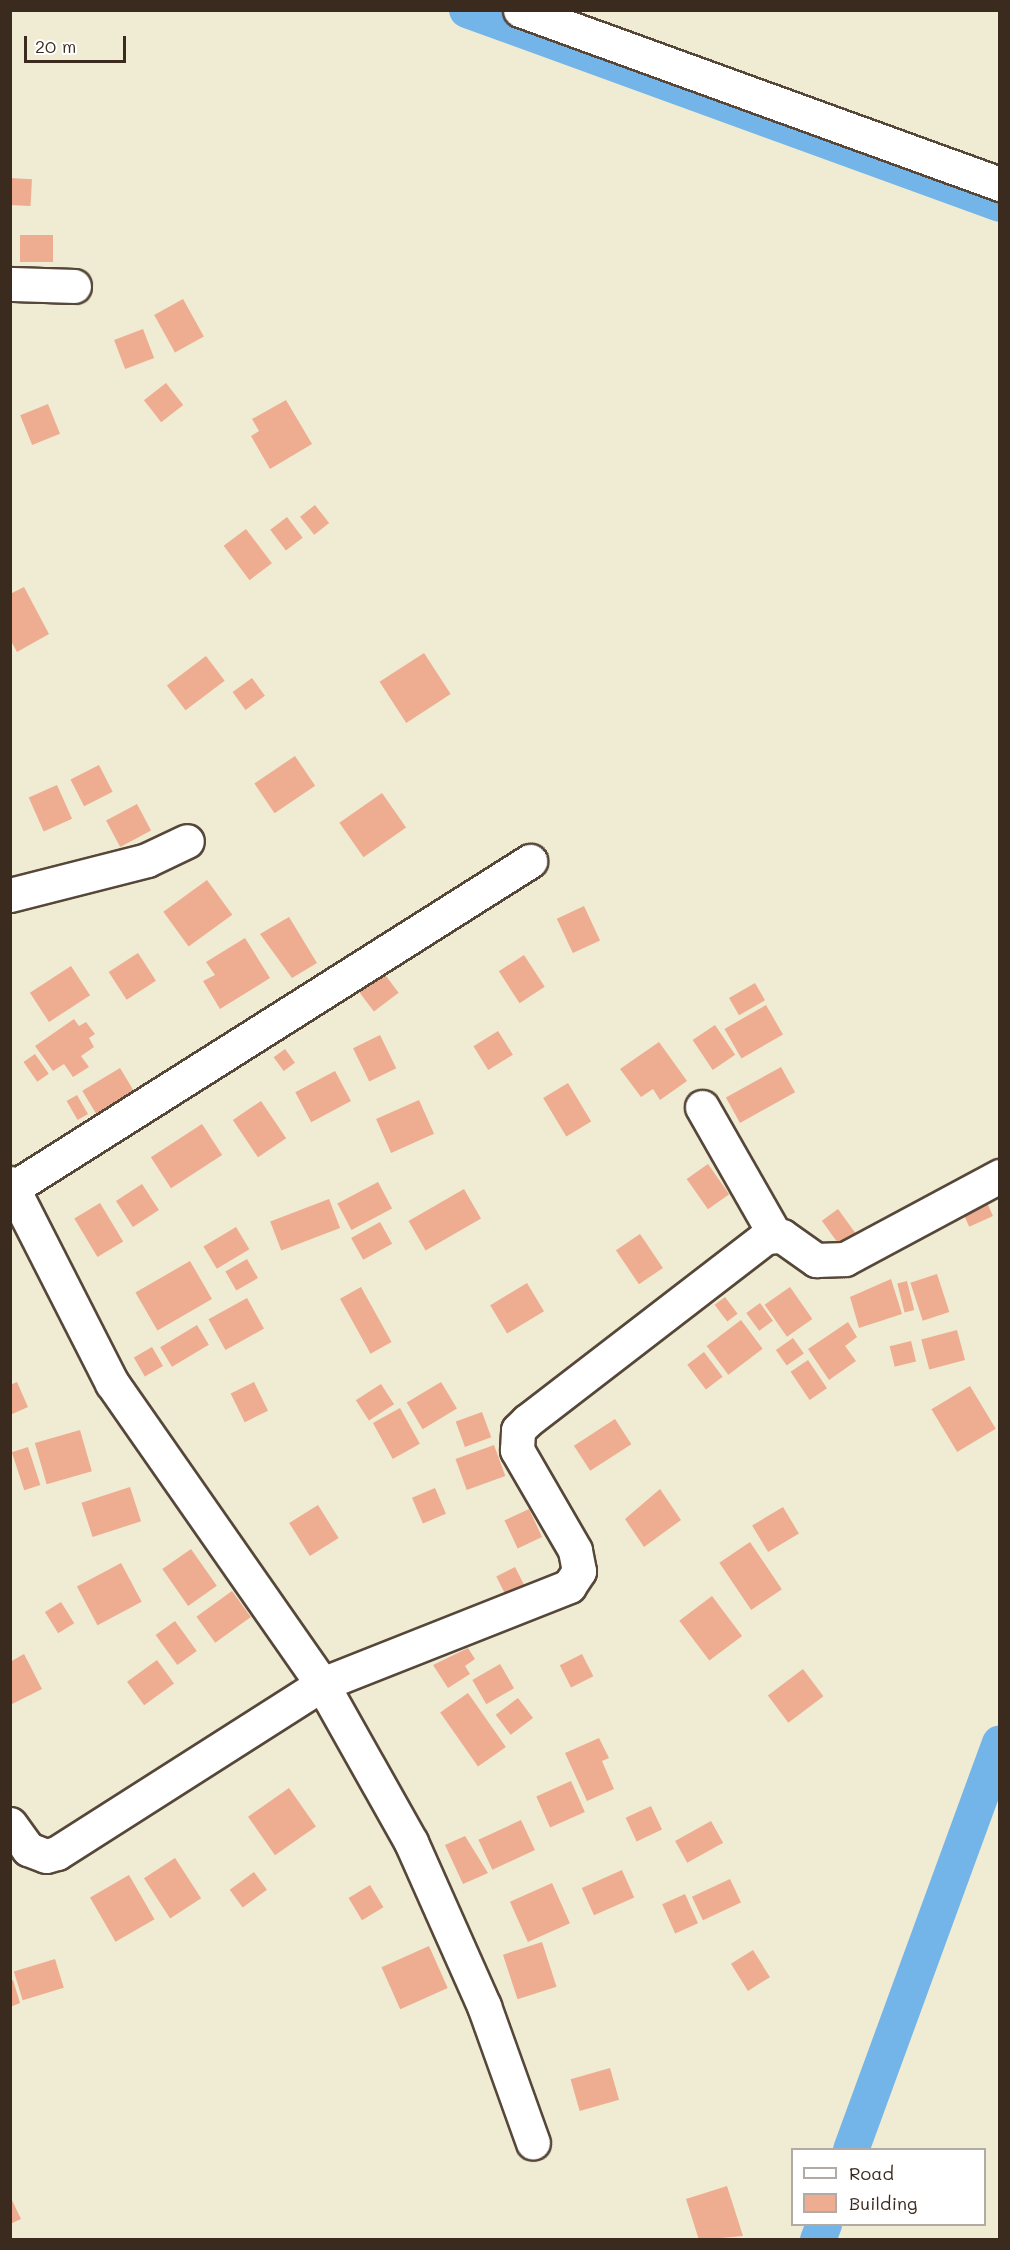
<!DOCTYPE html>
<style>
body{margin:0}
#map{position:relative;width:1010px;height:2250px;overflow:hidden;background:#f0ebd3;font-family:Mali,sans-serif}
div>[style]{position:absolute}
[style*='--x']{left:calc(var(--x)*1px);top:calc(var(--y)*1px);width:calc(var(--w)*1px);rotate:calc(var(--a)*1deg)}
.canal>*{height:36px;margin:-18px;padding:0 18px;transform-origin:18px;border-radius:18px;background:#73b5e8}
.building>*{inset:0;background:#eead91;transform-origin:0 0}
.roads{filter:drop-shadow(2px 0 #564739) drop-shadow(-2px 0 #564739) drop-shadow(0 2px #564739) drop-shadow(0 -2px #564739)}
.minor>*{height:33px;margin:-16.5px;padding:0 16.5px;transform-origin:16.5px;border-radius:16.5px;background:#fff}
span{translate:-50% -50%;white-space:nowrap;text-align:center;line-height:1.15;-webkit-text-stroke:5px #fff;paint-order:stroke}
.frame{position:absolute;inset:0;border:12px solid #3b2a1e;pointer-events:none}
.legend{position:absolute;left:791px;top:2148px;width:195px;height:78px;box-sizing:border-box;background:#fff;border:2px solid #b1aaa5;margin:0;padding:8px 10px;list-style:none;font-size:18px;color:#3b2a1e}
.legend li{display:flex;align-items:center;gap:12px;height:30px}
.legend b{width:30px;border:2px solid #b1aaa5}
.scale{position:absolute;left:24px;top:36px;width:102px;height:27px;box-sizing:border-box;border:3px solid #3b2a1e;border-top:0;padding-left:8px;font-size:18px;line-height:21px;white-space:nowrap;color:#3b2a1e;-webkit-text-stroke:4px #fff;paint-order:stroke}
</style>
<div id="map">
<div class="canal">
<i style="--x:467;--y:10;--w:567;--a:20"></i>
<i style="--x:851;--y:2150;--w:433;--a:-69.9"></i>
<i style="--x:818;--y:2240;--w:17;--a:-69"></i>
</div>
<div class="building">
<i style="left:10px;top:178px;width:22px;height:27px;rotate:3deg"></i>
<i style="left:20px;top:235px;width:33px;height:27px"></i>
<i style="left:183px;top:299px;width:43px;height:33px;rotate:61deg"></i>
<i style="left:143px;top:329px;width:31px;height:31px;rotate:69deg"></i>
<i style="left:166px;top:383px;width:28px;height:28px;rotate:52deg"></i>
<i style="clip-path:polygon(286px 400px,312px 444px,270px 469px,251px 436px,259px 431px,252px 419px)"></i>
<i style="left:48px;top:404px;width:32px;height:30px;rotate:68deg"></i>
<i style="left:315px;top:505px;width:23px;height:19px;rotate:52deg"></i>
<i style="left:287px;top:517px;width:26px;height:21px;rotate:53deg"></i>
<i style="left:246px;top:529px;width:43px;height:28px;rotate:53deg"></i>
<i style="clip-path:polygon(24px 587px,49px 634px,17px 652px,10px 639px,10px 594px)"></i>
<i style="left:424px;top:653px;width:49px;height:53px;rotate:57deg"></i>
<i style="left:206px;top:656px;width:31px;height:49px;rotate:53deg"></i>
<i style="left:252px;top:678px;width:22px;height:24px;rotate:54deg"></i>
<i style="left:295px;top:756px;width:36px;height:49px;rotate:56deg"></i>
<i style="left:99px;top:765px;width:30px;height:32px;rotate:63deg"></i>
<i style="left:57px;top:785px;width:37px;height:31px;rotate:66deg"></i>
<i style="left:382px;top:793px;width:42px;height:52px;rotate:55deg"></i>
<i style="left:137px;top:804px;width:30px;height:35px;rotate:62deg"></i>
<i style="left:207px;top:880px;width:43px;height:54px;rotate:54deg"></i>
<i style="left:584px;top:906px;width:38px;height:30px;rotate:65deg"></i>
<i style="clip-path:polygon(289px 917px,317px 963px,292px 978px,260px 934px)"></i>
<i style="clip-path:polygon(245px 938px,270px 978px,220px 1009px,203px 981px,215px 975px,206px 962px)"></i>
<i style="left:138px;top:953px;width:33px;height:35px;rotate:57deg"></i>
<i style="left:524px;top:955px;width:38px;height:30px;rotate:57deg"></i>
<i style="left:71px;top:966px;width:35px;height:49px;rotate:57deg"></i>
<i style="left:383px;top:972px;width:26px;height:31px;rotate:53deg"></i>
<i style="left:755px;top:983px;width:20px;height:30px;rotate:60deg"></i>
<i style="left:766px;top:1005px;width:34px;height:48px;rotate:60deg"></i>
<i style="clip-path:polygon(74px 1019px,79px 1026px,86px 1022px,95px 1034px,89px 1038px,94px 1047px,81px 1056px,89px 1067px,73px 1077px,64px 1064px,53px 1071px,35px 1046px)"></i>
<i style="left:715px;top:1025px;width:36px;height:27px;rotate:56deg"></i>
<i style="left:498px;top:1031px;width:28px;height:29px;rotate:58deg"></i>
<i style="left:380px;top:1035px;width:37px;height:30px;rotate:64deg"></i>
<i style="clip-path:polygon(659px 1042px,687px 1081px,660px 1100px,653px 1089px,641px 1097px,620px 1069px)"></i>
<i style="left:285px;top:1049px;width:17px;height:14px;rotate:54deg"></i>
<i style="left:35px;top:1054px;width:24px;height:14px;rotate:55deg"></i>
<i style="left:781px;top:1067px;width:29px;height:63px;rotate:61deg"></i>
<i style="left:120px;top:1068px;width:33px;height:44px;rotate:59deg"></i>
<i style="left:335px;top:1071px;width:34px;height:45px;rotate:62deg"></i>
<i style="left:568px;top:1083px;width:45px;height:29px;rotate:59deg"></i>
<i style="left:77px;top:1095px;width:22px;height:12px;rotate:60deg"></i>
<i style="left:419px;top:1100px;width:37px;height:47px;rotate:66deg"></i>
<i style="left:261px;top:1101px;width:45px;height:34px;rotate:56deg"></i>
<i style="left:202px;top:1124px;width:37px;height:61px;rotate:57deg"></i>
<i style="left:708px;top:1164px;width:37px;height:26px;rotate:55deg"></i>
<i style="left:378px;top:1182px;width:30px;height:46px;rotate:62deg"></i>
<i style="left:142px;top:1184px;width:31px;height:31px;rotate:57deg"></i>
<i style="left:464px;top:1189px;width:34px;height:64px;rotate:60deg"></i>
<i style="left:984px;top:1196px;width:22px;height:26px;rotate:66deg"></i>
<i style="left:329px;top:1199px;width:31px;height:63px;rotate:69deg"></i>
<i style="left:100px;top:1203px;width:45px;height:30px;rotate:59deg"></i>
<i style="left:838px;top:1209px;width:32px;height:20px;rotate:54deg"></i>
<i style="left:380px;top:1222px;width:25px;height:33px;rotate:61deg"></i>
<i style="left:236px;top:1227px;width:26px;height:38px;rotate:59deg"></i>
<i style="left:640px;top:1234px;width:41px;height:29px;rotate:56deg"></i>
<i style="left:247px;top:1259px;width:22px;height:25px;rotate:60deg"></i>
<i style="left:190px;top:1261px;width:44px;height:63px;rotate:60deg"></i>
<i style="left:937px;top:1274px;width:40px;height:28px;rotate:72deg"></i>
<i style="clip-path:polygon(891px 1279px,902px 1314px,859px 1328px,850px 1297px)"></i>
<i style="left:907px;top:1281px;width:30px;height:10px;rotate:76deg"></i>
<i style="left:527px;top:1283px;width:33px;height:43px;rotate:59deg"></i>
<i style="left:361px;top:1287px;width:63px;height:24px;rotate:61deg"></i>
<i style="left:790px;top:1287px;width:39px;height:31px;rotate:55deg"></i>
<i style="left:725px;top:1297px;width:21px;height:13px;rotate:53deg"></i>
<i style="left:247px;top:1298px;width:35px;height:44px;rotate:61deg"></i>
<i style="left:760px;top:1303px;width:22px;height:17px;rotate:54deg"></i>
<i style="left:741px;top:1320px;width:36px;height:43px;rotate:53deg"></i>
<i style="clip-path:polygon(848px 1322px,857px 1337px,845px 1346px,856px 1361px,829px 1380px,808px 1349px)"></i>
<i style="left:197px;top:1325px;width:23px;height:43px;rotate:59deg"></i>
<i style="left:957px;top:1330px;width:31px;height:37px;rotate:75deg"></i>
<i style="left:793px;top:1338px;width:19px;height:21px;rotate:55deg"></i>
<i style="left:911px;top:1341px;width:21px;height:22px;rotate:76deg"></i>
<i style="left:152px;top:1347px;width:22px;height:21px;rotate:60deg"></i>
<i style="left:704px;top:1352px;width:31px;height:21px;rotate:53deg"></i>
<i style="left:808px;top:1360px;width:34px;height:21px;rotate:56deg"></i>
<i style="clip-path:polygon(17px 1382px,28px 1407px,10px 1415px,10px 1385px)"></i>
<i style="left:254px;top:1382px;width:32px;height:26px;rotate:64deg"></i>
<i style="left:441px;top:1382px;width:31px;height:40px;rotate:59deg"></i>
<i style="left:381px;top:1384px;width:24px;height:30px;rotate:57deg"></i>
<i style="left:970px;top:1386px;width:50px;height:45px;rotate:59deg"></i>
<i style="left:400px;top:1408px;width:41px;height:31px;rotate:61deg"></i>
<i style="left:482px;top:1412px;width:27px;height:28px;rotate:70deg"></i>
<i style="left:615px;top:1419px;width:30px;height:49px;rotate:57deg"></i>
<i style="left:80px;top:1430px;width:43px;height:47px;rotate:74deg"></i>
<i style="left:494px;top:1445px;width:33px;height:41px;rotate:70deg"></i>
<i style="left:28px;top:1447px;width:40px;height:17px;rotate:72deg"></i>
<i style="left:130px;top:1487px;width:36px;height:51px;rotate:72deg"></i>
<i style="left:435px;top:1488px;width:28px;height:25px;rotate:67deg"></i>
<i style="clip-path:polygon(660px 1489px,681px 1520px,644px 1547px,625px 1519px)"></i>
<i style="left:318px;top:1505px;width:39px;height:34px;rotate:58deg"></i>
<i style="left:783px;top:1507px;width:31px;height:36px;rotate:59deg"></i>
<i style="left:529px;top:1509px;width:31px;height:27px;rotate:65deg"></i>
<i style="left:750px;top:1542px;width:57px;height:37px;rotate:56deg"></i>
<i style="left:191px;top:1549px;width:45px;height:35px;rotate:55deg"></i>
<i style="left:121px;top:1563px;width:44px;height:50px;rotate:62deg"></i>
<i style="left:515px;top:1567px;width:22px;height:21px;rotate:63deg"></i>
<i style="left:232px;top:1591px;width:32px;height:44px;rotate:54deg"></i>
<i style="left:712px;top:1596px;width:50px;height:41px;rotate:53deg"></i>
<i style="left:61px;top:1602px;width:25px;height:19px;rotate:58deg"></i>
<i style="left:175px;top:1621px;width:37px;height:24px;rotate:54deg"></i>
<i style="clip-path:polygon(468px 1648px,475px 1659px,465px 1666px,470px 1674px,448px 1688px,433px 1665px)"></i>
<i style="clip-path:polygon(24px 1654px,42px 1689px,10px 1705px,10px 1662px)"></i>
<i style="left:582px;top:1654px;width:25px;height:25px;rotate:63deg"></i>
<i style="left:157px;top:1660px;width:29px;height:37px;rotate:54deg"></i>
<i style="left:500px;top:1664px;width:28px;height:32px;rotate:60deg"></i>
<i style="left:803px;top:1669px;width:34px;height:44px;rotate:53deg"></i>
<i style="left:468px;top:1693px;width:66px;height:34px;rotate:55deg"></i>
<i style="left:518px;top:1698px;width:25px;height:28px;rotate:53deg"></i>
<i style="clip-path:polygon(599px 1738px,609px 1758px,602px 1761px,614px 1789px,587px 1801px,565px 1753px)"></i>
<i style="left:571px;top:1781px;width:34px;height:38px;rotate:66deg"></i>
<i style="left:289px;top:1788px;width:47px;height:50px;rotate:55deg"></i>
<i style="left:651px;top:1806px;width:26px;height:28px;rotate:65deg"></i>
<i style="left:521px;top:1820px;width:33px;height:47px;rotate:65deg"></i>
<i style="left:711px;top:1821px;width:25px;height:41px;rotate:61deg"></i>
<i style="clip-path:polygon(465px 1836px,488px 1873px,463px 1884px,445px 1845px)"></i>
<i style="left:175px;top:1858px;width:48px;height:37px;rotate:57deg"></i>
<i style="left:622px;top:1870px;width:30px;height:44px;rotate:66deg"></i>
<i style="left:254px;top:1872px;width:22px;height:30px;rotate:54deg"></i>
<i style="left:129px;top:1875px;width:51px;height:45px;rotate:60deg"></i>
<i style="left:730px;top:1879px;width:26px;height:42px;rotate:65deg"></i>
<i style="left:552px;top:1883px;width:44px;height:46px;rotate:66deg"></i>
<i style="left:370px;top:1885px;width:26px;height:25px;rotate:59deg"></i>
<i style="left:685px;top:1894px;width:32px;height:25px;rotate:66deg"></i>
<i style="left:542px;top:1942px;width:47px;height:41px;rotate:72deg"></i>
<i style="left:429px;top:1946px;width:46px;height:52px;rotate:66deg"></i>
<i style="left:753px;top:1950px;width:32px;height:26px;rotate:58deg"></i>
<i style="left:55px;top:1959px;width:30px;height:43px;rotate:73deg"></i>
<i style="clip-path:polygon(13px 1980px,20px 2003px,10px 2007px,10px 1981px)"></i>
<i style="left:610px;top:2068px;width:33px;height:41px;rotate:74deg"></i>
<i style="clip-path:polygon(727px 2186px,743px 2236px,699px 2240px,686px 2199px)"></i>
<i style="clip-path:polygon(10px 2196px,21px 2219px,10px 2224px)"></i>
</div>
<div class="roads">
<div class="minor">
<i style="--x:520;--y:10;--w:511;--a:19.93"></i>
<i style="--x:10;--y:284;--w:64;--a:1.8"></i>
<i style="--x:10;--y:895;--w:141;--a:-14.3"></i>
<i style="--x:147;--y:860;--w:44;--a:-25.4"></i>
<i style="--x:702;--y:1107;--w:147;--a:60.3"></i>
<i style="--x:10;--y:1183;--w:225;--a:63"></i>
<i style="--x:112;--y:1383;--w:367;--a:55.1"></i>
<i style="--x:322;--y:1684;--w:181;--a:60.6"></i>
<i style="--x:411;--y:1842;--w:180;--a:66"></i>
<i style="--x:484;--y:2006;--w:145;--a:70.3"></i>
<i style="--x:13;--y:1188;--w:612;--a:-32.31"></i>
<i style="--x:10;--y:1824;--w:31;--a:54"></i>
<i style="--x:28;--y:1849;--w:19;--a:21"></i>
<i style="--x:46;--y:1856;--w:11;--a:-15"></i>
<i style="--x:57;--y:1853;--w:314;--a:-32.5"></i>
<i style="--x:322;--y:1684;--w:266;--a:-21.6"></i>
<i style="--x:569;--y:1586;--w:18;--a:-56"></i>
<i style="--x:579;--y:1571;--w:21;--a:-101"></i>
<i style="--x:575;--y:1550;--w:116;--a:-120.1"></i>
<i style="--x:517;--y:1450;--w:20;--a:-87"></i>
<i style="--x:518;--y:1430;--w:13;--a:-45"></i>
<i style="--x:527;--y:1421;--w:302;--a:-37.6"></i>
<i style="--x:766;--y:1237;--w:16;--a:-4"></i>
<i style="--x:782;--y:1236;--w:42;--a:35.2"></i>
<i style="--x:816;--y:1260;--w:29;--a:-2"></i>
<i style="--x:845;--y:1259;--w:176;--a:-28.2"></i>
</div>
</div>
<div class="frame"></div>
<ul class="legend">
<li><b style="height:8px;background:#fff"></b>Road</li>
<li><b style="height:16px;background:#eead91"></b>Building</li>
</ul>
<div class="scale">20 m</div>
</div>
